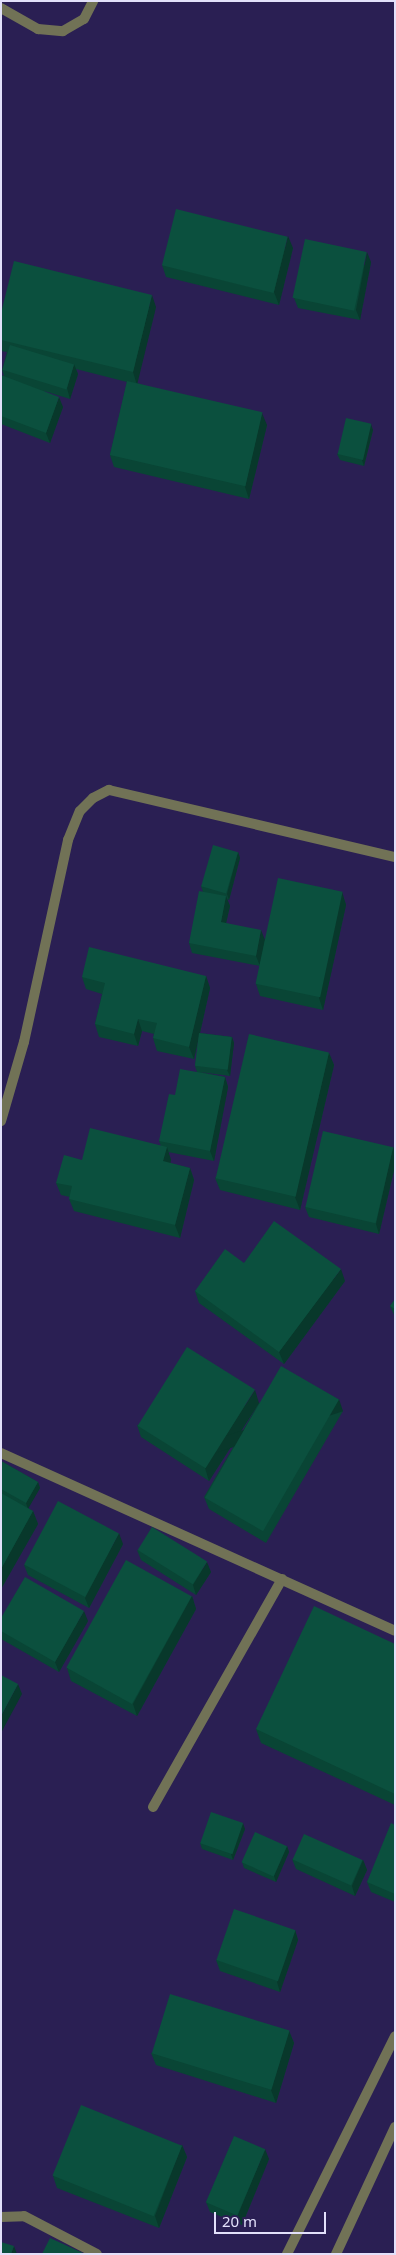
<!DOCTYPE html>
<style>
body{margin:0}
#map{position:relative;width:396px;height:2255px;overflow:hidden;background:#2a1f53;font-family:"Noto Sans",sans-serif}
div>[style]{position:absolute}
[style*='--x']{left:calc(var(--x)*1px);top:calc(var(--y)*1px);width:calc(var(--w)*1px);rotate:calc(var(--a)*1deg)}
.service>*{height:10px;margin:-5px;padding:0 5px;transform-origin:5px;border-radius:5px;background:#717256}
.minor>*{height:10px;margin:-5px;padding:0 5px;transform-origin:5px;border-radius:5px;background:#717256}
.tertiary>*{height:10px;margin:-5px;padding:0 5px;transform-origin:5px;border-radius:5px;background:#717256}
.wall>*{inset:0;background:#094535}
.shaded-wall>*{inset:0;background:#08382b;transform-origin:0 0}
.building>*{inset:0;background:#0b503e;transform-origin:0 0}
span{translate:-50% -50%;white-space:nowrap;text-align:center;line-height:1.15;-webkit-text-stroke:4px #2a1f53;paint-order:stroke}
.frame{position:absolute;inset:0;border:2px solid #e2e0fa;pointer-events:none}
.scale{position:absolute;left:214px;top:2212px;width:112px;height:22px;box-sizing:border-box;border:2px solid #e2e0fa;border-top:0;padding-left:6px;font-size:15px;line-height:18px;white-space:nowrap;color:#e2e0fa;-webkit-text-stroke:4px #2a1f53;paint-order:stroke}
</style>
<div id="map">
<div class="service">
<i style="--x:153;--y:1807;--w:262;--a:-60.5"></i>
</div>
<div class="minor">
<i style="--x:1;--y:8;--w:43;--a:29.6"></i>
<i style="--x:38;--y:29;--w:25;--a:5"></i>
<i style="--x:63;--y:31;--w:24;--a:-30"></i>
<i style="--x:84;--y:19;--w:20;--a:-63"></i>
<i style="--x:1;--y:1121;--w:82;--a:-73.8"></i>
<i style="--x:24;--y:1042;--w:207;--a:-77.7"></i>
<i style="--x:68;--y:840;--w:31;--a:-68"></i>
<i style="--x:80;--y:811;--w:18;--a:-45"></i>
<i style="--x:93;--y:798;--w:18;--a:-27"></i>
<i style="--x:109;--y:790;--w:294;--a:13.2"></i>
<i style="--x:1;--y:1453;--w:432;--a:24.3"></i>
<i style="--x:1;--y:2217;--w:23;--a:-2"></i>
<i style="--x:24;--y:2216;--w:82;--a:27.5"></i>
</div>
<div class="tertiary">
<i style="--x:287;--y:2254;--w:243;--a:-63.6"></i>
<i style="--x:336;--y:2254;--w:140;--a:-65.1"></i>
</div>
<div class="wall">
<i style="clip-path:polygon(293px 248px,279px 305px,166px 277px,162px 265px)"></i>
<i style="clip-path:polygon(371px 262px,360px 320px,298px 308px,294px 298px)"></i>
<i style="clip-path:polygon(156px 307px,137px 383px,267px 425px,249px 499px,114px 467px,110px 455px,127px 382px,76px 369px,78px 374px,70px 399px,44px 391px,63px 407px,50px 443px,1px 424px,1px 375px,4px 376px,2px 370px,7px 352px,1px 351px,1px 340px)"></i>
<i style="clip-path:polygon(373px 430px,364px 466px,340px 460px,337px 454px)"></i>
<i style="clip-path:polygon(238px 852px,240px 858px,229px 900px,227px 899px,230px 906px,226px 923px,265px 940px,342px 892px,346px 905px,323px 1010px,260px 996px,256px 984px,260px 966px,192px 953px,189px 943px,203px 892px,201px 886px)"></i>
<i style="clip-path:polygon(206px 976px,210px 988px,200px 1033px,232px 1037px,234px 1043px,230px 1076px,200px 1072px,225px 1077px,228px 1087px,214px 1161px,168px 1152px,171px 1160px,170px 1163px,190px 1168px,194px 1180px,180px 1238px,74px 1211px,69px 1199px,70px 1197px,61px 1195px,56px 1183px,82px 1160px,161px 1146px,159px 1141px,175px 1095px,197px 1072px,195px 1066px,199px 1036px,194px 1059px,157px 1051px,153px 1038px,154px 1034px,142px 1031px,138px 1046px,99px 1037px,95px 1024px,102px 994px,86px 989px,82px 977px)"></i>
<i style="clip-path:polygon(329px 1053px,334px 1065px,300px 1210px,220px 1190px,215px 1178px)"></i>
<i style="clip-path:polygon(393px 1147px,395px 1152px,395px 1166px,379px 1234px,309px 1217px,305px 1207px)"></i>
<i style="clip-path:polygon(244px 1263px,345px 1281px,284px 1364px,199px 1303px,195px 1291px)"></i>
<i style="clip-path:polygon(395px 1299px,395px 1317px,390px 1306px)"></i>
<i style="clip-path:polygon(259px 1403px,209px 1481px,141px 1437px,137px 1425px,259px 1403px,343px 1411px,266px 1543px,209px 1509px,204px 1497px)"></i>
<i style="clip-path:polygon(1px 1461px,38px 1482px,40px 1488px,28px 1508px,33px 1511px,38px 1524px,1px 1589px)"></i>
<i style="clip-path:polygon(123px 1544px,89px 1608px,28px 1575px,24px 1565px)"></i>
<i style="clip-path:polygon(137px 1550px,211px 1572px,196px 1595px,141px 1560px)"></i>
<i style="clip-path:polygon(192px 1596px,196px 1609px,137px 1716px,71px 1681px,67px 1668px)"></i>
<i style="clip-path:polygon(1px 1618px,88px 1621px,59px 1672px,1px 1639px)"></i>
<i style="clip-path:polygon(395px 1644px,395px 1805px,261px 1743px,256px 1729px)"></i>
<i style="clip-path:polygon(395px 1825px,395px 1902px,371px 1892px,367px 1882px)"></i>
<i style="clip-path:polygon(245px 1829px,233px 1860px,202px 1849px,200px 1843px)"></i>
<i style="clip-path:polygon(287px 1846px,289px 1852px,276px 1882px,244px 1868px,242px 1862px)"></i>
<i style="clip-path:polygon(292px 1859px,363px 1860px,367px 1870px,355px 1896px,296px 1869px)"></i>
<i style="clip-path:polygon(295px 1930px,298px 1940px,280px 1992px,220px 1971px,216px 1960px)"></i>
<i style="clip-path:polygon(289px 2031px,294px 2043px,276px 2103px,156px 2065px,151px 2053px)"></i>
<i style="clip-path:polygon(182px 2145px,187px 2157px,159px 2228px,57px 2188px,53px 2176px)"></i>
<i style="clip-path:polygon(269px 2159px,242px 2225px,210px 2212px,206px 2202px)"></i>
</div>
<div class="shaded-wall">
<i style="clip-path:polygon(288px 236px,293px 248px,279px 305px,274px 292px)"></i>
<i style="clip-path:polygon(367px 252px,371px 262px,360px 320px,356px 310px)"></i>
<i style="clip-path:polygon(152px 295px,156px 307px,137px 385px,133px 372px)"></i>
<i style="clip-path:polygon(74px 364px,78px 374px,70px 399px,67px 388px)"></i>
<i style="clip-path:polygon(59px 397px,63px 407px,50px 443px,46px 433px)"></i>
<i style="clip-path:polygon(262px 413px,267px 425px,249px 499px,245px 487px)"></i>
<i style="clip-path:polygon(371px 424px,373px 430px,364px 466px,362px 460px)"></i>
<i style="clip-path:polygon(238px 852px,240px 858px,229px 900px,227px 894px)"></i>
<i style="clip-path:polygon(342px 892px,346px 905px,323px 1010px,319px 998px)"></i>
<i style="clip-path:polygon(226px 896px,230px 906px,224px 932px,221px 922px)"></i>
<i style="clip-path:polygon(261px 930px,265px 940px,260px 966px,256px 956px)"></i>
<i style="clip-path:polygon(206px 976px,210px 988px,194px 1059px,189px 1047px)"></i>
<i style="clip-path:polygon(138px 1019px,142px 1031px,138px 1046px,134px 1034px)"></i>
<i style="clip-path:polygon(232px 1037px,234px 1043px,230px 1076px,227px 1070px)"></i>
<i style="clip-path:polygon(329px 1053px,334px 1065px,300px 1210px,295px 1197px)"></i>
<i style="clip-path:polygon(225px 1077px,228px 1087px,214px 1161px,210px 1151px)"></i>
<i style="clip-path:polygon(167px 1147px,171px 1160px,168px 1173px,163px 1161px)"></i>
<i style="clip-path:polygon(393px 1147px,395px 1152px,395px 1166px,379px 1234px,376px 1224px)"></i>
<i style="clip-path:polygon(190px 1168px,194px 1180px,180px 1238px,175px 1225px)"></i>
<i style="clip-path:polygon(341px 1269px,345px 1281px,284px 1364px,279px 1352px)"></i>
<i style="clip-path:polygon(255px 1390px,259px 1403px,209px 1481px,205px 1468px)"></i>
<i style="left:339px;top:1399px;width:13px;height:153px;rotate:72deg"></i>
<i style="clip-path:polygon(38px 1482px,40px 1488px,28px 1509px,26px 1503px)"></i>
<i style="clip-path:polygon(33px 1511px,38px 1524px,1px 1589px,1px 1569px)"></i>
<i style="clip-path:polygon(119px 1533px,123px 1544px,89px 1608px,85px 1598px)"></i>
<i style="clip-path:polygon(207px 1562px,211px 1572px,196px 1595px,193px 1585px)"></i>
<i style="clip-path:polygon(192px 1596px,196px 1609px,137px 1716px,133px 1704px)"></i>
<i style="clip-path:polygon(84px 1611px,88px 1621px,59px 1672px,55px 1662px)"></i>
<i style="clip-path:polygon(18px 1684px,22px 1694px,1px 1733px,1px 1716px)"></i>
<i style="clip-path:polygon(243px 1823px,245px 1829px,233px 1860px,231px 1854px)"></i>
<i style="clip-path:polygon(287px 1846px,289px 1852px,276px 1882px,274px 1876px)"></i>
<i style="clip-path:polygon(363px 1860px,367px 1870px,355px 1896px,352px 1886px)"></i>
<i style="clip-path:polygon(295px 1930px,298px 1940px,280px 1992px,277px 1982px)"></i>
<i style="clip-path:polygon(289px 2031px,294px 2043px,276px 2103px,271px 2090px)"></i>
<i style="clip-path:polygon(182px 2145px,187px 2157px,159px 2228px,155px 2216px)"></i>
<i style="clip-path:polygon(265px 2149px,269px 2159px,242px 2225px,238px 2215px)"></i>
<i style="clip-path:polygon(14px 2246px,17px 2254px,11px 2254px)"></i>
</div>
<div class="building">
<i style="left:176px;top:209px;width:115px;height:58px;rotate:14deg"></i>
<i style="left:305px;top:239px;width:63px;height:60px;rotate:12deg"></i>
<i style="clip-path:polygon(14px 261px,152px 295px,133px 372px,1px 340px,1px 313px)"></i>
<i style="left:10px;top:345px;width:67px;height:26px;rotate:17deg"></i>
<i style="clip-path:polygon(1px 375px,59px 397px,46px 433px,1px 416px)"></i>
<i style="left:127px;top:381px;width:139px;height:76px;rotate:13deg"></i>
<i style="left:346px;top:418px;width:26px;height:37px;rotate:13deg"></i>
<i style="left:213px;top:845px;width:26px;height:43px;rotate:16deg"></i>
<i style="left:278px;top:878px;width:66px;height:108px;rotate:12deg"></i>
<i style="clip-path:polygon(199px 891px,226px 896px,221px 922px,261px 930px,256px 956px,189px 943px)"></i>
<i style="clip-path:polygon(89px 947px,206px 976px,189px 1047px,153px 1038px,157px 1023px,138px 1019px,134px 1034px,95px 1024px,105px 983px,82px 977px)"></i>
<i style="left:199px;top:1033px;width:33px;height:33px;rotate:7deg"></i>
<i style="left:249px;top:1034px;width:82px;height:148px;rotate:13deg"></i>
<i style="clip-path:polygon(180px 1069px,225px 1077px,210px 1151px,159px 1141px,169px 1094px,175px 1095px)"></i>
<i style="clip-path:polygon(90px 1128px,167px 1147px,163px 1161px,190px 1168px,175px 1225px,69px 1199px,72px 1186px,56px 1183px,64px 1155px,82px 1160px)"></i>
<i style="left:323px;top:1131px;width:72px;height:78px;rotate:13deg"></i>
<i style="clip-path:polygon(274px 1221px,341px 1269px,279px 1352px,195px 1291px,225px 1249px,244px 1263px)"></i>
<i style="clip-path:polygon(395px 1299px,395px 1309px,390px 1306px)"></i>
<i style="left:187px;top:1347px;width:80px;height:93px;rotate:32deg"></i>
<i style="left:281px;top:1366px;width:67px;height:152px;rotate:30deg"></i>
<i style="clip-path:polygon(1px 1461px,38px 1482px,26px 1503px,1px 1489px)"></i>
<i style="clip-path:polygon(1px 1493px,33px 1511px,1px 1569px)"></i>
<i style="left:58px;top:1501px;width:69px;height:72px;rotate:28deg"></i>
<i style="left:152px;top:1527px;width:65px;height:27px;rotate:32deg"></i>
<i style="left:126px;top:1560px;width:75px;height:123px;rotate:29deg"></i>
<i style="clip-path:polygon(25px 1577px,84px 1611px,55px 1662px,1px 1631px,1px 1618px)"></i>
<i style="clip-path:polygon(314px 1606px,395px 1644px,395px 1794px,256px 1729px)"></i>
<i style="clip-path:polygon(1px 1675px,18px 1684px,1px 1716px)"></i>
<i style="left:211px;top:1812px;width:34px;height:33px;rotate:19deg"></i>
<i style="clip-path:polygon(391px 1823px,395px 1825px,395px 1894px,367px 1882px)"></i>
<i style="left:255px;top:1832px;width:35px;height:33px;rotate:24deg"></i>
<i style="left:304px;top:1834px;width:64px;height:28px;rotate:24deg"></i>
<i style="left:234px;top:1909px;width:65px;height:54px;rotate:19deg"></i>
<i style="left:170px;top:1994px;width:125px;height:62px;rotate:17deg"></i>
<i style="left:81px;top:2105px;width:109px;height:76px;rotate:22deg"></i>
<i style="left:234px;top:2136px;width:34px;height:72px;rotate:23deg"></i>
<i style="clip-path:polygon(50px 2238px,85px 2254px,42px 2254px)"></i>
<i style="clip-path:polygon(1px 2242px,14px 2246px,11px 2254px,1px 2254px)"></i>
</div>
<div class="frame"></div>
<div class="scale">20 m</div>
</div>
